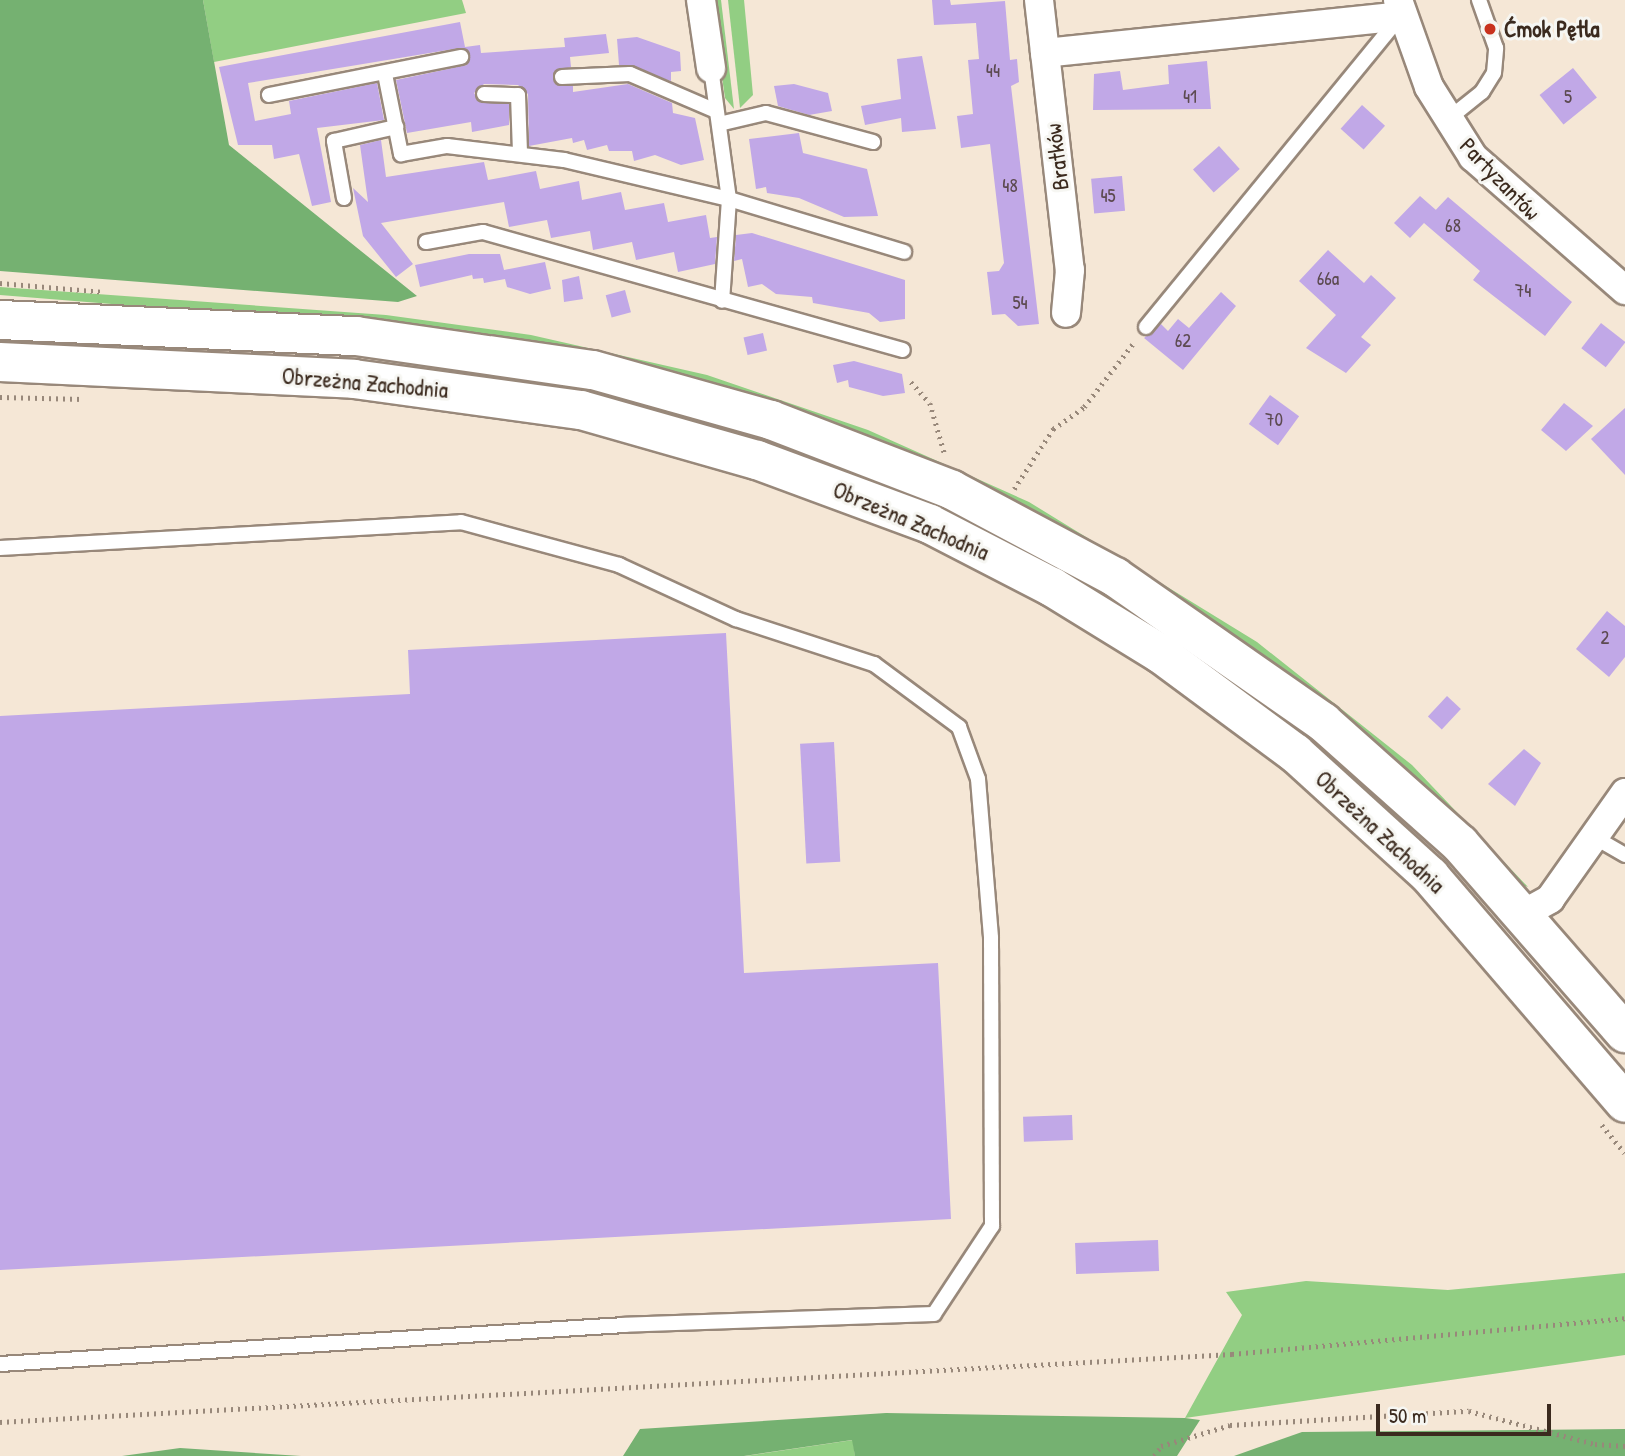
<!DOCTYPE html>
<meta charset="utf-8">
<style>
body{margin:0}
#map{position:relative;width:1625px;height:1456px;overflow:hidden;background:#f5e7d6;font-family:"Patrick Hand",sans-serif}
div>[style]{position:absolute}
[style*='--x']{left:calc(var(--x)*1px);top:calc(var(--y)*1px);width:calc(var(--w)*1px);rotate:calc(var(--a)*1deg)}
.green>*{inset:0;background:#92ce83}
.forest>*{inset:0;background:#75b171}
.building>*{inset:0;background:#c1a8e7;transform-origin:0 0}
.path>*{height:4.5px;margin-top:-2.25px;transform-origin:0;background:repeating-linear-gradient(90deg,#98887a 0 2px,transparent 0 7px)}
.roads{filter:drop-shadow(2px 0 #98887a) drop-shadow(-2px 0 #98887a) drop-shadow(0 2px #98887a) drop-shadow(0 -2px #98887a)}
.lane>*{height:14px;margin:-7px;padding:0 7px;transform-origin:7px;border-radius:7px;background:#fff}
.street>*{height:28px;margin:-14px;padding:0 14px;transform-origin:14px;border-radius:14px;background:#fff}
.secondary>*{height:38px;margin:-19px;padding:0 19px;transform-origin:19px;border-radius:19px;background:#fff}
.dots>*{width:19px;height:19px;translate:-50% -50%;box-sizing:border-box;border:4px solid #f6f6f2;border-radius:50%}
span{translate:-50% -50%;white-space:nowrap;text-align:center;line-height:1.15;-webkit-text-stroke:6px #f6f6f2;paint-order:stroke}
.number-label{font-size:19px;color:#5c4a50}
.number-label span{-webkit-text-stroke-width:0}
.poi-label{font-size:23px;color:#3b2a1e;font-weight:700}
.left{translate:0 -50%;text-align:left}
.street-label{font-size:23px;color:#3b2a1e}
.scale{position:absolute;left:1376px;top:1404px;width:175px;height:32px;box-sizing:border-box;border:4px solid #3b2a1e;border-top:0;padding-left:9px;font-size:21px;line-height:24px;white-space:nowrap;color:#3b2a1e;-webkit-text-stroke:5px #f6f6f2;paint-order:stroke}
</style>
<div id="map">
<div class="green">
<i style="clip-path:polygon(203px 0,462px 0,466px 13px,214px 62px)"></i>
<i style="clip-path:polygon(711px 0,721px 0,734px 109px,725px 98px)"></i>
<i style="clip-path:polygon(728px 0,744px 0,753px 95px,740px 108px)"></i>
<i style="clip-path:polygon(0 287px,386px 315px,531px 335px,707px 375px,868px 430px,1029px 502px,1257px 642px,1412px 765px,1528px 887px,1515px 882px,1292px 678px,1226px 631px,1170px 593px,864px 437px,211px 312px,0 295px)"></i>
<i style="clip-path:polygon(1625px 1273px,1625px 1355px,1185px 1418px,1242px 1315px,1226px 1292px,1306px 1281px,1448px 1290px)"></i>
<i style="clip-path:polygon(853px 1440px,855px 1456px,745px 1456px)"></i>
</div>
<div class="forest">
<i style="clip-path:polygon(0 0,203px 0,229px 145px,417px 296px,398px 302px,0 271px)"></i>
<i style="clip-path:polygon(886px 1413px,1185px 1418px,1200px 1420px,1177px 1456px,855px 1456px,852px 1440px,744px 1456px,623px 1456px,640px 1429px)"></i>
<i style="clip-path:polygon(1625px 1429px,1625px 1456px,1234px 1456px,1302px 1432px)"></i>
<i style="clip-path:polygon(180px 1448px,301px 1456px,122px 1456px)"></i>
</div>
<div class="building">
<i style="clip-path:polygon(932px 0,950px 0,951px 5px,1005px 1px,1010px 60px,1017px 59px,1019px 82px,1011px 86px,1039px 324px,1018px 326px,1005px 314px,992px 315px,987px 272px,999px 271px,1004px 263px,990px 144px,961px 148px,957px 116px,973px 114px,968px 60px,979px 59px,976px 23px,934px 25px)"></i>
<i style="clip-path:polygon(460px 22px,465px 47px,480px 45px,481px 53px,565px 47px,564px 38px,606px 34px,609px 53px,570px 57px,571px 67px,554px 72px,554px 83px,573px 86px,573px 92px,628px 84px,672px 103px,673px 113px,695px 118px,704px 160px,681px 165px,655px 155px,634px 161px,632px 151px,609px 151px,607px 145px,587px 150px,584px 140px,573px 143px,572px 138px,529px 146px,528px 94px,518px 85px,484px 84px,474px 93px,480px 102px,509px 104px,509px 125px,472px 132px,471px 122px,407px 133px,396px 80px,467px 65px,470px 54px,460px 48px,248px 83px,255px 121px,291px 114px,289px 101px,377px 83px,384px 120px,317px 128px,331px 202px,312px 206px,299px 154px,274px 159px,272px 145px,238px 145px,219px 67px)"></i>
<i style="clip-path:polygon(637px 37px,680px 52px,681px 71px,671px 72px,671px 81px,619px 65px,617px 39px)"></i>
<i style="clip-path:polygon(922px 56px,936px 129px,902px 132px,901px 118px,865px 125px,861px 106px,901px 99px,897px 59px)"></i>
<i style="clip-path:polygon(1207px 61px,1211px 109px,1093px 110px,1094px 74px,1120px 71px,1123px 90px,1169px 84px,1168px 65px)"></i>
<i style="left:1573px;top:68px;width:38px;height:43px;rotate:51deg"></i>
<i style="clip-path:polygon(794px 84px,828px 93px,832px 111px,809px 115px,778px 106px,774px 86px)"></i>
<i style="left:1362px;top:105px;width:31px;height:32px;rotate:42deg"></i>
<i style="clip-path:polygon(799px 133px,803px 153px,867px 169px,878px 216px,844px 217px,799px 198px,767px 193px,766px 187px,756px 189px,749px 139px)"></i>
<i style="clip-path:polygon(381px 140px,386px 177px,484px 162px,488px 180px,536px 171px,540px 189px,579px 181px,582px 200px,621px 192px,625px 210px,664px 203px,668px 222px,706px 215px,710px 238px,717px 237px,715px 264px,678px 272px,674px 252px,636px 260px,632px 242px,593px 250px,590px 231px,551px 238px,547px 220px,509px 227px,504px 202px,381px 223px,413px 264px,396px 277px,363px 236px,353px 188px,368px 202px,360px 145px)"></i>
<i style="left:1219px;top:146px;width:31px;height:35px;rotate:48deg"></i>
<i style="left:1122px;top:176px;width:35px;height:31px;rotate:85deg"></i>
<i style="clip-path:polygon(1420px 196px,1436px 210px,1430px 216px,1448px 197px,1572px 302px,1545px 336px,1473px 280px,1480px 271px,1424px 223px,1410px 238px,1394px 223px)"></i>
<i style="clip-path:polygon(752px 233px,905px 280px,905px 319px,880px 322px,869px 313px,813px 303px,812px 297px,776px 294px,762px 284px,748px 287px,742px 259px,734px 261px,736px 235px)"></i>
<i style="clip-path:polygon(1328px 250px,1364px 283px,1371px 275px,1396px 298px,1361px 337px,1371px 345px,1346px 373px,1306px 348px,1336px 315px,1299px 281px)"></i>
<i style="clip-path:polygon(469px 254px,500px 254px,504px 270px,545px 262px,551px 289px,530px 294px,507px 287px,505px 279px,484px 283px,483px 278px,473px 279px,471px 270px,472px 275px,420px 287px,415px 265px)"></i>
<i style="clip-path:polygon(579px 276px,583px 299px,564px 302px,562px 280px)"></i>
<i style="left:625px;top:290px;width:23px;height:20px;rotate:75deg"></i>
<i style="clip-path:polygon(1221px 292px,1236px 306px,1183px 370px,1144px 338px,1161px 324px,1168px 331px,1178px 319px,1189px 328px)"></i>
<i style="left:1601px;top:323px;width:31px;height:32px;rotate:38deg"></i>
<i style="left:763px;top:333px;width:18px;height:20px;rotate:77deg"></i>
<i style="clip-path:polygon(854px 361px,902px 374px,905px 393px,883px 396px,849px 387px,848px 380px,837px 383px,833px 365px)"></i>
<i style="left:1270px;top:395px;width:36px;height:36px;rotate:36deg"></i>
<i style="clip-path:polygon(1564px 403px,1593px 426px,1566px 451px,1541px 430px)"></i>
<i style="clip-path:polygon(1625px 408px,1625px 475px,1591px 439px)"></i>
<i style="clip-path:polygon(1607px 611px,1625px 626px,1625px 657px,1609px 677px,1576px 649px)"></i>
<i style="clip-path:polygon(726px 633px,744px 973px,938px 963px,951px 1219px,0 1270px,0 716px,410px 694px,408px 650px)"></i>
<i style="left:1447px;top:696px;width:19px;height:28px;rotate:43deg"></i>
<i style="left:834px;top:742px;width:120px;height:34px;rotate:87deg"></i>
<i style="clip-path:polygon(1524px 749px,1541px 763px,1515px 806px,1488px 784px)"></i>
<i style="left:1072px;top:1115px;width:25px;height:49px;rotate:88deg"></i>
<i style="left:1158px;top:1240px;width:31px;height:83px;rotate:88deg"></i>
</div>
<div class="path">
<i style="--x:0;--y:283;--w:104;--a:4.9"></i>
<i style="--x:911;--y:382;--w:28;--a:48"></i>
<i style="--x:930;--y:403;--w:54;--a:73.9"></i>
<i style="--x:0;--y:397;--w:83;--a:1.4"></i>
<i style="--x:1014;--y:489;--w:72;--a:-57"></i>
<i style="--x:1053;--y:429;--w:38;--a:-35"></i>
<i style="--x:1084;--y:407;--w:83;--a:-52.3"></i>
<i style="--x:1602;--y:1125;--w:36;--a:51"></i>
<i style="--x:0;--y:1422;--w:1234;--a:-3.16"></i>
<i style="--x:1232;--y:1354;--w:395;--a:-5.2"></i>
<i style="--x:1154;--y:1456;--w:12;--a:-55"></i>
<i style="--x:1161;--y:1446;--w:72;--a:-16.9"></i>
<i style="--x:1230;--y:1425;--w:239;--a:-3.4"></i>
<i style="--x:1469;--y:1411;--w:130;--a:14.7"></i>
<i style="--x:1595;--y:1444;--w:30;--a:4"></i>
</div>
<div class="roads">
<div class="lane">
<i style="--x:711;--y:68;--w:132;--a:82.2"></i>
<i style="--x:729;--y:199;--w:102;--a:93.9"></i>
<i style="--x:385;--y:74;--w:82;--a:78.7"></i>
<i style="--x:401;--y:154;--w:47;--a:-9.9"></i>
<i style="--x:447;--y:146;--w:118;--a:6.8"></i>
<i style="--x:564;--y:160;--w:170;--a:13.3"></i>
<i style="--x:729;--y:199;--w:183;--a:16.8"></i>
<i style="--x:562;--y:77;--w:68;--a:-2.5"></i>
<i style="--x:630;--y:74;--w:94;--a:23.3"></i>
<i style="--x:484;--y:94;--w:34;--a:2"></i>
<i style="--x:518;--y:95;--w:58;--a:88"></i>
<i style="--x:269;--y:95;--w:196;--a:-11.2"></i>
<i style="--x:1447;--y:120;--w:45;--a:-38.7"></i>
<i style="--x:1482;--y:92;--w:22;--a:-58"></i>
<i style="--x:1494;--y:73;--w:25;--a:-85"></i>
<i style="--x:1496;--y:48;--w:51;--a:-109.5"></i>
<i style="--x:719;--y:124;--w:48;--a:-13.2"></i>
<i style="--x:766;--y:113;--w:111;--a:15.2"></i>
<i style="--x:344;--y:198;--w:58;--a:-100"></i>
<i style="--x:334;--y:141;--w:64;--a:-12.7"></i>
<i style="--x:426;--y:242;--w:58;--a:-10"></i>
<i style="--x:483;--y:232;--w:436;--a:15.7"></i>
<i style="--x:1146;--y:327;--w:401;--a:-50.7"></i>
<i style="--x:0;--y:548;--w:462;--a:-3.2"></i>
<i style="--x:461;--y:522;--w:164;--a:15.2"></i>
<i style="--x:619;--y:565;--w:129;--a:24.8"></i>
<i style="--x:736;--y:619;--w:145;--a:18.1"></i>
<i style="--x:874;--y:664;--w:106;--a:36.5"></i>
<i style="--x:959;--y:727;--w:55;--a:69.9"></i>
<i style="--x:978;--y:779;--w:160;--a:85.3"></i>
<i style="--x:991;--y:938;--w:288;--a:89.8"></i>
<i style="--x:992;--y:1226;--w:105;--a:123.4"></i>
<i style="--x:934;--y:1314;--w:309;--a:178"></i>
<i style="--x:625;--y:1325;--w:626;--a:176.43"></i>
<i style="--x:1594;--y:837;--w:36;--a:30"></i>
</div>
<div class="street">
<i style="--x:701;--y:0;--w:69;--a:81.6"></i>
<i style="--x:1039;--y:0;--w:272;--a:83.5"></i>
<i style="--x:1070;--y:270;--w:43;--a:95.3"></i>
<i style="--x:1398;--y:0;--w:92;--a:70.4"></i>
<i style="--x:1429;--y:87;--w:83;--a:57.8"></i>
<i style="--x:1473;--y:157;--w:202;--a:41.2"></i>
<i style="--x:1045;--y:53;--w:358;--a:-5.9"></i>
<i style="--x:1525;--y:913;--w:29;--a:-29"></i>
<i style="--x:1550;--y:899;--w:130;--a:-54.7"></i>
</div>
<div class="secondary">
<i style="--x:0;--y:320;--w:356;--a:2.6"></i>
<i style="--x:356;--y:336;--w:239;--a:8.2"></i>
<i style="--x:593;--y:370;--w:185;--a:15.7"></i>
<i style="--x:771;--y:420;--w:194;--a:21.1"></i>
<i style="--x:952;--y:490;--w:185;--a:28.1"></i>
<i style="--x:1115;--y:577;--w:254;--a:34.9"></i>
<i style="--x:1323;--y:722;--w:183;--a:41.7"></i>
<i style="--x:1460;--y:844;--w:251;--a:48.9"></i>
<i style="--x:0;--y:362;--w:354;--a:2.7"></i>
<i style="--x:354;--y:379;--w:229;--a:7.8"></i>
<i style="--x:581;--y:410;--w:183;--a:15.9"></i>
<i style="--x:757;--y:460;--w:184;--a:20.3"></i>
<i style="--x:930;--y:524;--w:137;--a:27.3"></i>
<i style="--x:1052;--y:587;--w:128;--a:31.6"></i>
<i style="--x:1161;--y:654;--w:167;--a:36.5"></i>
<i style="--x:1295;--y:753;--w:183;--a:42.3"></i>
<i style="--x:1430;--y:876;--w:299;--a:49.3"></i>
</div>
</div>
<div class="dots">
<i style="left:1490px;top:29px;background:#c8321e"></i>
</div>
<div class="number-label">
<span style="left:993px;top:71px">44</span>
<span style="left:1190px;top:97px">41</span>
<span style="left:1568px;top:97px">5</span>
<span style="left:1010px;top:186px">48</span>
<span style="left:1108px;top:196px">45</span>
<span style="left:1453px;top:226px">68</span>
<span style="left:1328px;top:279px">66a</span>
<span style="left:1523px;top:291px">74</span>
<span style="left:1020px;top:303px">54</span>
<span style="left:1183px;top:341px">62</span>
<span style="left:1274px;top:420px">70</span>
<span style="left:1605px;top:638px">2</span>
</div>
<div class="poi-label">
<span class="left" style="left:1504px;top:29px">Ćmok Pętla</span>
</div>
<div class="street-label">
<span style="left:1057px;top:157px;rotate:-97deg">Bratków</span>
<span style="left:1500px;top:179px;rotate:46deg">Partyzantów</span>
<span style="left:365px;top:383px;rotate:5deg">Obrzeżna Zachodnia</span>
<span style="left:911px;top:521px;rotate:23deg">Obrzeżna Zachodnia</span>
<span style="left:1380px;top:832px;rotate:43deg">Obrzeżna Zachodnia</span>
</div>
<div class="scale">50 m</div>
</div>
